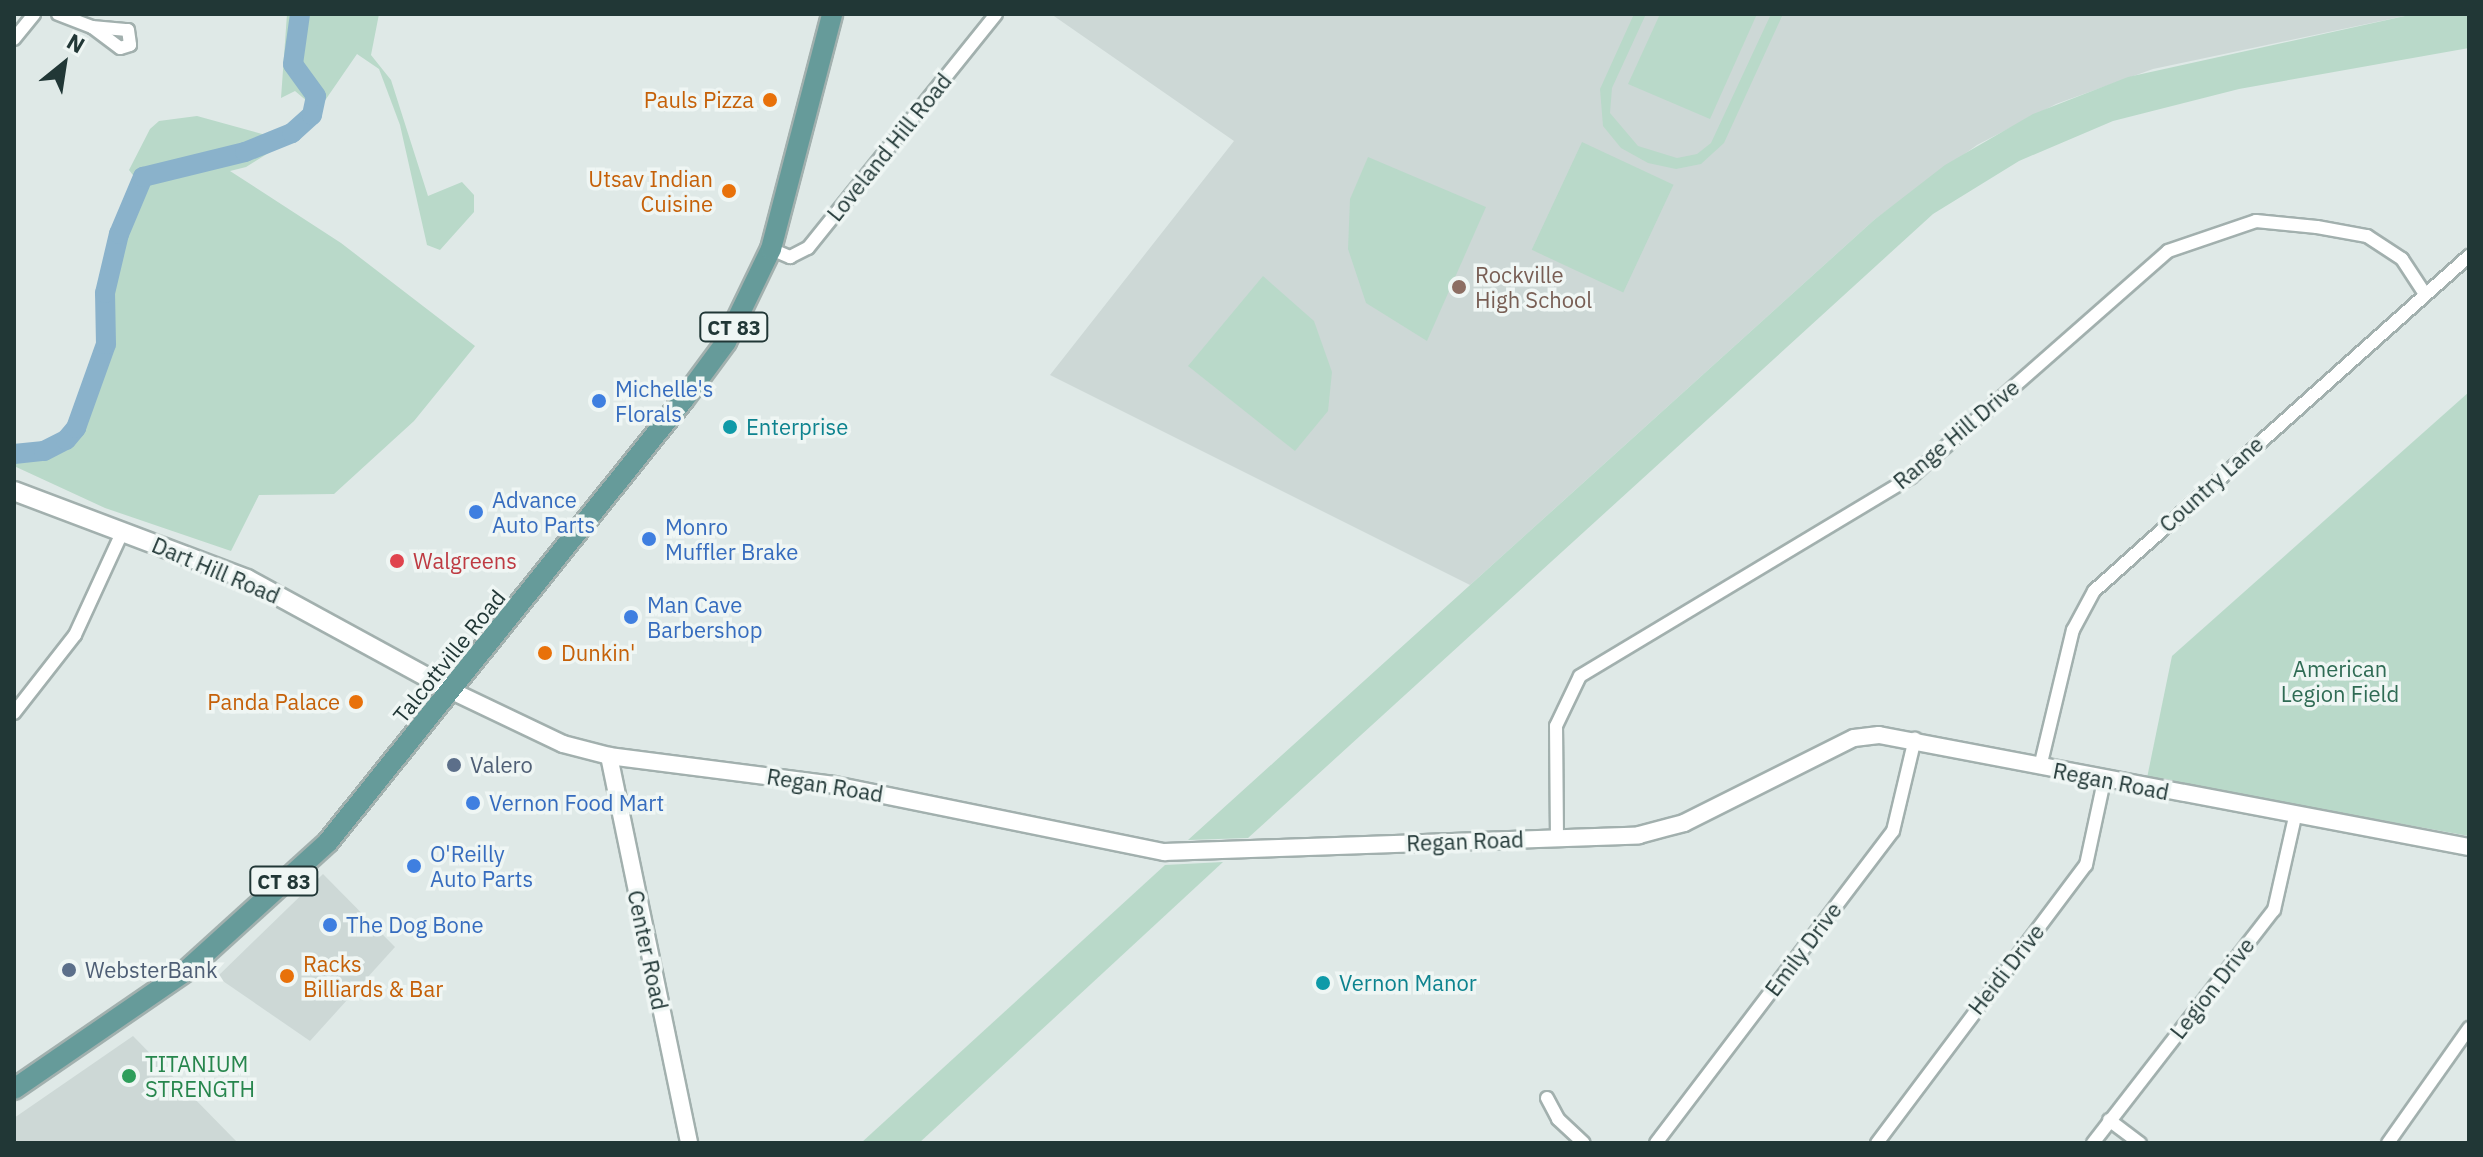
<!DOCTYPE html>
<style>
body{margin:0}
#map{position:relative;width:2483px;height:1157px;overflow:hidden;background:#dfe9e7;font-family:"IBM Plex Sans",sans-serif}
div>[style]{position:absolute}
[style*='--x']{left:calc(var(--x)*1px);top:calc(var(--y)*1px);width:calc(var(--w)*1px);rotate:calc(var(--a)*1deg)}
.built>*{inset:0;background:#cdd8d6}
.green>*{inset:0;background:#b9d9c9;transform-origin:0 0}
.river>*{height:20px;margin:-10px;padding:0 10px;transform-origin:10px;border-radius:10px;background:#8ab2cb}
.roads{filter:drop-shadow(2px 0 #a2b0ae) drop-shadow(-2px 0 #a2b0ae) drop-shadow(0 2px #a2b0ae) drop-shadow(0 -2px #a2b0ae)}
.minor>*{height:12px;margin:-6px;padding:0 6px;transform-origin:6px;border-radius:6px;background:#fff}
.tertiary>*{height:16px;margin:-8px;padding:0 8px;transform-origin:8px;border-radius:8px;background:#fff}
.secondary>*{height:18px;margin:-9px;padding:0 9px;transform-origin:9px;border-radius:9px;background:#fff}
.primary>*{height:20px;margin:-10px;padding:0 10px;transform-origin:10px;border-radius:10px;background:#669b9a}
.dots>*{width:22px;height:22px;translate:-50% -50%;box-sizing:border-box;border:4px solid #eff6f4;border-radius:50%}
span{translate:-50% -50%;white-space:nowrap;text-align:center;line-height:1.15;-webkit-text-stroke:7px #eff6f4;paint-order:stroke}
.shield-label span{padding:2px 6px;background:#eff6f4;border:2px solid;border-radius:6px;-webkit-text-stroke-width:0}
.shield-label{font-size:20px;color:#213736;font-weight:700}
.food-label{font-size:22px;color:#c56008}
.right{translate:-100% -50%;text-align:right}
.left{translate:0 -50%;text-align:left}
.street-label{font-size:22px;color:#213736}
.education-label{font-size:22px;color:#785e54}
.shop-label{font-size:22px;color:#366cbe}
.culture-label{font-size:22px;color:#0d838f}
.health-label{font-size:22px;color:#be3a42}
.park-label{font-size:22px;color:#2f6b54}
.service-label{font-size:22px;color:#4e5e75}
.leisure-label{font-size:22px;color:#27864d}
.frame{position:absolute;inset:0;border:16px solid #213736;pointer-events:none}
.north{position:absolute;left:24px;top:24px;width:80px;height:80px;-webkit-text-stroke:6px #eff6f4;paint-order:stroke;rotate:30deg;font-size:22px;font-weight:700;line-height:32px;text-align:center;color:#213736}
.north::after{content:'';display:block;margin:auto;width:28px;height:36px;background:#213736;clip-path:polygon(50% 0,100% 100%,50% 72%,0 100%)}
</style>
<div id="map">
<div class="built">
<i style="clip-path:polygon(1051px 14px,2414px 14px,2153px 69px,2056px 104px,1977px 145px,1874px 220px,1470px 585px,1050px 375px,1234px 141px)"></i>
<i style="clip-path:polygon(323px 874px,395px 947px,310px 1041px,217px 977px)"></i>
<i style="clip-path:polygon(133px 1036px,238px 1143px,14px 1143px,14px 1118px)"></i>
</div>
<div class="green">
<i style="clip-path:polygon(287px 14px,379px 14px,371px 55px,391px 80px,428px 196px,462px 182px,474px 195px,474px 212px,440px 250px,427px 245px,400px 125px,379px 69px,357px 54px,304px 131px,246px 167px,230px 171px,341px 243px,475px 346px,414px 421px,334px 494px,259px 495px,231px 551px,105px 508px,14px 466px,14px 454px,34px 454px,62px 443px,78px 422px,106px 344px,106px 284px,139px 183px,129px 170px,150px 129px,159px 121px,197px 116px,273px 137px,305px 114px,308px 102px,295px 91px,281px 98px)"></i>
<i style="clip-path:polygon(1634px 14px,1646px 14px,1612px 88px,1610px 113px,1638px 146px,1677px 158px,1697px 154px,1711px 143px,1771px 14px,1783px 14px,1724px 143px,1701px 164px,1676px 169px,1648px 163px,1621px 148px,1603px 126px,1600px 89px)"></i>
<i style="clip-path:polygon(1660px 14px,1757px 14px,1710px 119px,1628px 84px)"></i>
<i style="clip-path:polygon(2414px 14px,2469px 14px,2469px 48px,2239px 89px,2113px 121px,2019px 161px,1933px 214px,1248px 838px,1188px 840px,1874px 220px,1945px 165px,2033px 114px,2128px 77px)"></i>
<i style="left:1582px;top:142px;width:101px;height:119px;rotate:25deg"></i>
<i style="clip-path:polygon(1368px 157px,1486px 207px,1427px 341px,1366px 303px,1348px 249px,1350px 199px)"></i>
<i style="clip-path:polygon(1263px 276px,1314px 321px,1332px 372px,1328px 411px,1295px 451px,1188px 366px)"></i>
<i style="clip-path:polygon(2469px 392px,2469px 836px,2147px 778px,2172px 656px)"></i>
<i style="clip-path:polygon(1223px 862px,919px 1143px,861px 1143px,1165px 865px)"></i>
</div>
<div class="river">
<i style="--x:14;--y:454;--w:30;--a:-6"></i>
<i style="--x:44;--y:451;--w:25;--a:-27"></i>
<i style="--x:66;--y:440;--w:16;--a:-50"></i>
<i style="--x:76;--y:428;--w:89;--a:-70.3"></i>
<i style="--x:106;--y:344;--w:51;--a:-91.1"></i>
<i style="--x:105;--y:293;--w:61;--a:-76.7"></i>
<i style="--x:119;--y:234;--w:62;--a:-67.2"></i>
<i style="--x:143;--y:177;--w:105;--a:-13.8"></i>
<i style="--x:245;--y:152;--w:51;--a:-22"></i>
<i style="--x:292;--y:133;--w:27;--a:-42"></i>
<i style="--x:312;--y:115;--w:19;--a:-78"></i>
<i style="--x:316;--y:96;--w:39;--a:-126"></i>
<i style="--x:293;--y:64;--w:50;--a:-82"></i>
</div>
<div class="roads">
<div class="minor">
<i style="--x:58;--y:14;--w:36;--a:21"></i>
<i style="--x:92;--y:27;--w:36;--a:5"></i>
<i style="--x:128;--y:30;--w:15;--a:82"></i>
<i style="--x:130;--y:45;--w:10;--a:163"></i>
<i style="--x:120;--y:48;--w:35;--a:-143"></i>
<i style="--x:14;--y:39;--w:32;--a:-51"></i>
<i style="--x:771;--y:249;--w:21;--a:23"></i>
<i style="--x:790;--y:257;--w:20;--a:-27"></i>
<i style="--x:808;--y:248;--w:300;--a:-51.2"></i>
<i style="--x:14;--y:713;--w:99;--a:-52"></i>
<i style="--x:75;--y:635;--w:112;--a:-65.3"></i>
<i style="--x:2040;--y:767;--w:141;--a:-76.5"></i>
<i style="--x:2073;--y:630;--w:44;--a:-61.7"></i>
<i style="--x:2094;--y:591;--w:503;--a:-41.78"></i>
<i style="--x:1557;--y:838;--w:112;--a:-90.5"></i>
<i style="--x:1556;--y:726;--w:55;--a:-64.4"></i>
<i style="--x:1580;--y:676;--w:386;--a:-31"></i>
<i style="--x:1911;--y:477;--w:342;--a:-41.3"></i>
<i style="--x:2168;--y:251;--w:93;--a:-18.8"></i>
<i style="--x:2256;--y:221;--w:61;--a:5.6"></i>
<i style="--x:2317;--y:227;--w:51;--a:10.2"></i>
<i style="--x:2367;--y:236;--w:42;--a:33.3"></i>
<i style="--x:2402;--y:259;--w:42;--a:56.7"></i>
<i style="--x:1547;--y:1098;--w:24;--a:62"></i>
<i style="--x:1558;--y:1119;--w:35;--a:43"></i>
<i style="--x:2109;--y:1120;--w:39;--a:37"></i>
<i style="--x:1656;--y:1143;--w:392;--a:-52.8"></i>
<i style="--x:1893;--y:831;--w:95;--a:-76.6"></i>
<i style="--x:1877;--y:1143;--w:348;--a:-53.1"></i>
<i style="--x:2086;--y:865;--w:86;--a:-77.9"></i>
<i style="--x:2093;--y:1143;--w:295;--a:-52.2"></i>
<i style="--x:2274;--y:910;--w:95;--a:-77.3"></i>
<i style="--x:2388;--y:1143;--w:141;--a:-54.8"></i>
</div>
<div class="tertiary">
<i style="--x:452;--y:691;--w:123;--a:25.5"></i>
<i style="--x:563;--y:744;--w:48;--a:14.6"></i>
<i style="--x:609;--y:756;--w:227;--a:7.3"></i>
<i style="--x:834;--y:785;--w:337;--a:11.5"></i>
<i style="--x:1164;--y:852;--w:475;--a:-2"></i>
<i style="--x:1639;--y:835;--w:47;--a:-14.9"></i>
<i style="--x:1684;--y:823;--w:190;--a:-26.6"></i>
<i style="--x:1854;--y:738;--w:25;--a:-7"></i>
<i style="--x:1879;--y:735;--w:601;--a:10.75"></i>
<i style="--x:609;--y:756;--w:395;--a:78.3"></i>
</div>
<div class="secondary">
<i style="--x:14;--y:491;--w:249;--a:20.7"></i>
<i style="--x:247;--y:579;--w:234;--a:28.6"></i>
</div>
<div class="primary">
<i style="--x:14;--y:1089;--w:210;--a:-34.5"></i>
<i style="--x:187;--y:970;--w:190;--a:-42.2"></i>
<i style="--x:328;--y:842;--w:568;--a:-51.21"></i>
<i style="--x:684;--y:399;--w:71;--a:-53.6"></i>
<i style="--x:726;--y:342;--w:103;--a:-64.2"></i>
<i style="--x:771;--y:249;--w:243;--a:-75.4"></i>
</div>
</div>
<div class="dots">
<i style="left:770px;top:100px;background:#e8710a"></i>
<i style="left:729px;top:191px;background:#e8710a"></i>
<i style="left:1459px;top:287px;background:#8d6e63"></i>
<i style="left:599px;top:401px;background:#3f7fe0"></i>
<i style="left:730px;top:427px;background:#0f9aa8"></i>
<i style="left:476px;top:512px;background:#3f7fe0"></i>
<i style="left:649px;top:539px;background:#3f7fe0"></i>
<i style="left:397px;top:561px;background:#e0444e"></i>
<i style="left:631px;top:617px;background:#3f7fe0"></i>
<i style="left:545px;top:653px;background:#e8710a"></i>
<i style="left:356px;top:702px;background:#e8710a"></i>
<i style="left:454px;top:765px;background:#5c6f8a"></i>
<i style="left:473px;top:803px;background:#3f7fe0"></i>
<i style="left:414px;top:866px;background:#3f7fe0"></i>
<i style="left:330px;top:925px;background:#3f7fe0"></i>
<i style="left:69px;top:970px;background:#5c6f8a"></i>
<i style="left:287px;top:976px;background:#e8710a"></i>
<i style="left:1323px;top:983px;background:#0f9aa8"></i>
<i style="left:129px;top:1076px;background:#2e9e5b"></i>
</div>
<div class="shield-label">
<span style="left:734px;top:327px">CT 83</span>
<span style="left:284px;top:881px">CT 83</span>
</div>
<div class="food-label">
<span class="right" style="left:754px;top:100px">Pauls Pizza</span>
<span class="right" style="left:713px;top:191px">Utsav Indian<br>Cuisine</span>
<span class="left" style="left:561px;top:653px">Dunkin'</span>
<span class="right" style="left:340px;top:702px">Panda Palace</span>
<span class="left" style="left:303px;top:976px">Racks<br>Billiards &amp; Bar</span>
</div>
<div class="street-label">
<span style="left:889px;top:147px;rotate:-51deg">Loveland Hill Road</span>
<span style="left:1956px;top:434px;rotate:-40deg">Range Hill Drive</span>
<span style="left:2211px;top:484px;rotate:-42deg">Country Lane</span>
<span style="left:216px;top:570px;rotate:23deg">Dart Hill Road</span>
<span style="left:449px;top:656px;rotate:-51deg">Talcottville Road</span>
<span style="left:2111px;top:781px;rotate:11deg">Regan Road</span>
<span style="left:825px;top:785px;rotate:9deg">Regan Road</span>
<span style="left:1465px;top:841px;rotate:-2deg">Regan Road</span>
<span style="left:1803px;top:949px;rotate:-53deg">Emily Drive</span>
<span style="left:648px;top:950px;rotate:78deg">Center Road</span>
<span style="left:2006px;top:969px;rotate:-52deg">Heidi Drive</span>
<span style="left:2212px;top:988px;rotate:-52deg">Legion Drive</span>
</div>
<div class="education-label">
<span class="left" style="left:1475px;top:287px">Rockville<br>High School</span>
</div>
<div class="shop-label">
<span class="left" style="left:615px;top:401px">Michelle's<br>Florals</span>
<span class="left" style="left:492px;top:512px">Advance<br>Auto Parts</span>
<span class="left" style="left:665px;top:539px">Monro<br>Muffler Brake</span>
<span class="left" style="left:647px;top:617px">Man Cave<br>Barbershop</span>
<span class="left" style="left:489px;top:803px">Vernon Food Mart</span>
<span class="left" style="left:430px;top:866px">O'Reilly<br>Auto Parts</span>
<span class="left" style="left:346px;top:925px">The Dog Bone</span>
</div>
<div class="culture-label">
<span class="left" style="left:746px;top:427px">Enterprise</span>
<span class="left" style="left:1339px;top:983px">Vernon Manor</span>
</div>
<div class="health-label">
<span class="left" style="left:413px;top:561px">Walgreens</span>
</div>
<div class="park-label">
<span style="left:2340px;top:681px">American<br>Legion Field</span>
</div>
<div class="service-label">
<span class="left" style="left:470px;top:765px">Valero</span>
<span class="left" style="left:85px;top:970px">WebsterBank</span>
</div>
<div class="leisure-label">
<span class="left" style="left:145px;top:1076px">TITANIUM<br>STRENGTH</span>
</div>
<div class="frame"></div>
<div class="north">N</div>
</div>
